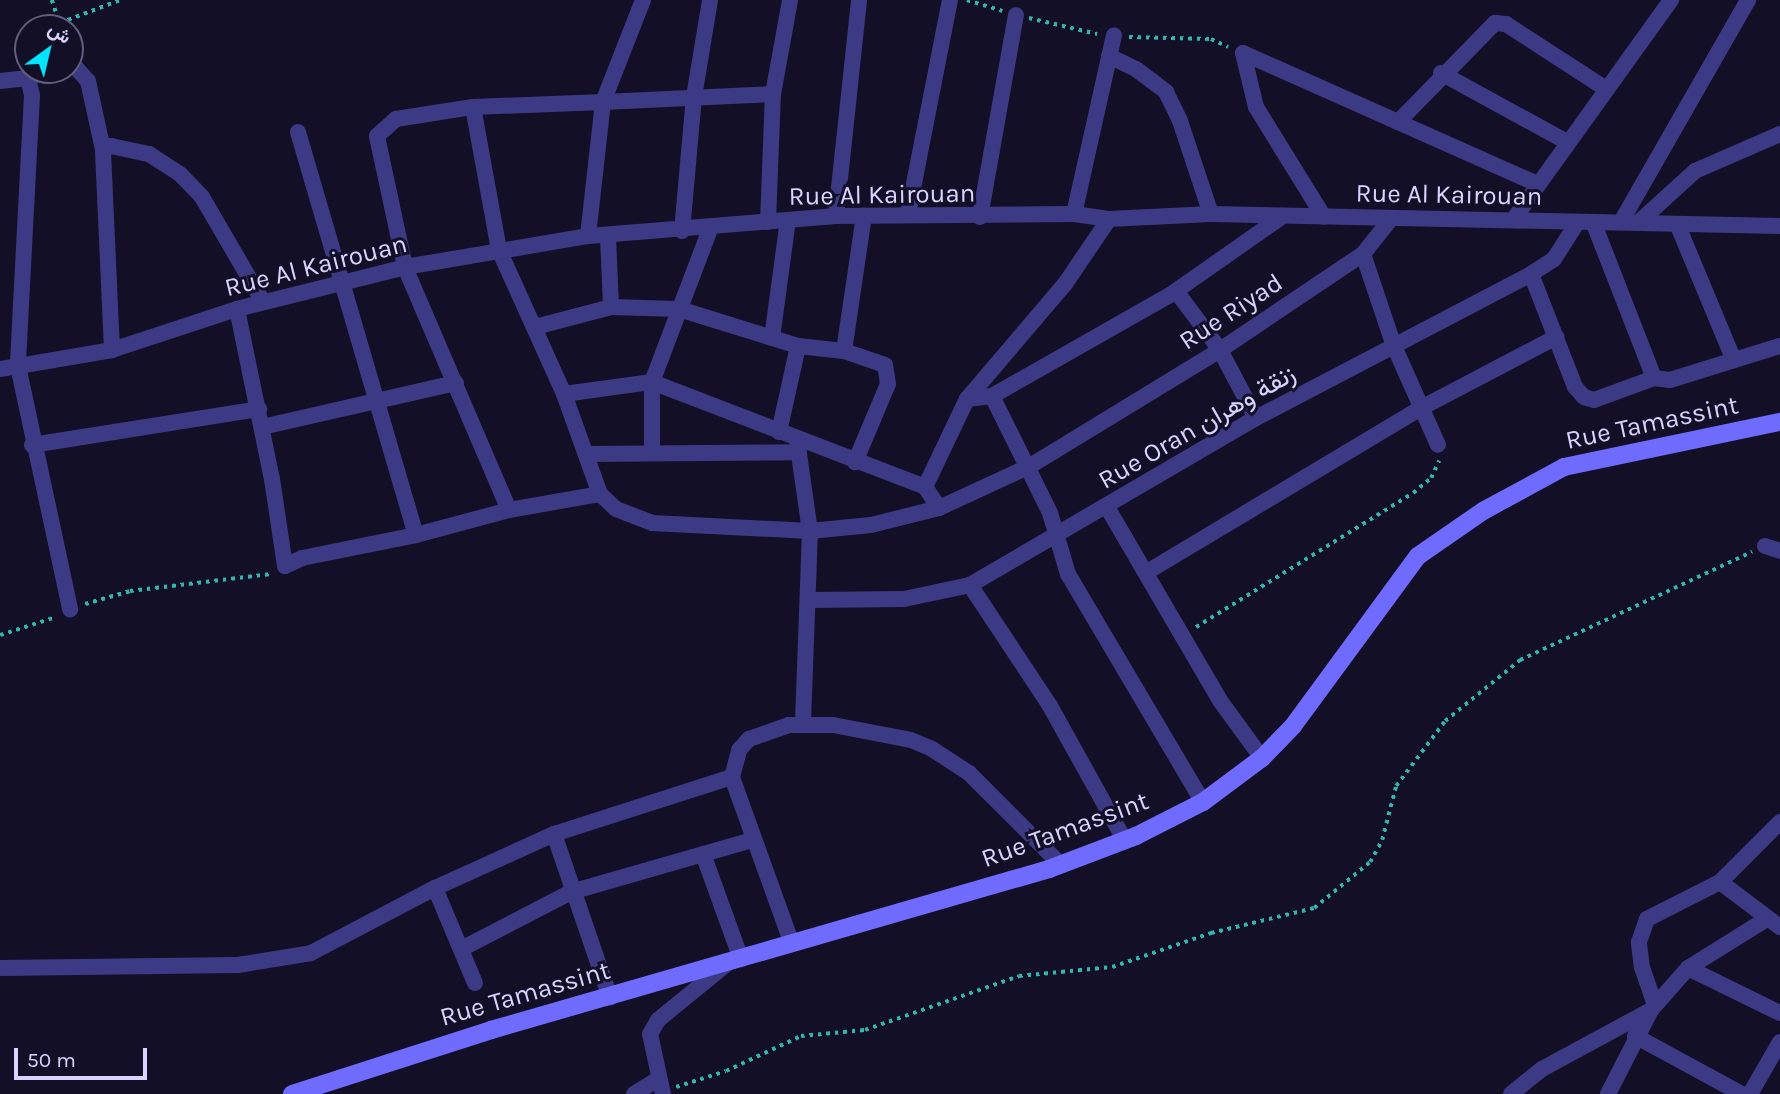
<!DOCTYPE html>
<meta charset="utf-8">
<style>
body{margin:0}
#map{position:relative;width:1780px;height:1094px;overflow:hidden;background:#130f26;font-family:Karla,Vazirmatn,sans-serif}
div>[style]{position:absolute}
[style*='--x']{left:calc(var(--x)*1px);top:calc(var(--y)*1px);width:calc(var(--w)*1px);rotate:calc(var(--a)*1deg)}
.path>*{height:3.5px;margin-top:-1.75px;transform-origin:0;background:repeating-linear-gradient(90deg,#2fb8b0 0 3.5px,transparent 0 8.5px)}
.street>*{height:16px;margin:-8px;padding:0 8px;transform-origin:8px;border-radius:8px;background:#3d3a85}
.secondary>*{height:18px;margin:-9px;padding:0 9px;transform-origin:9px;border-radius:9px;background:#6f6bff}
span{translate:-50% -50%;white-space:nowrap;text-align:center;line-height:1.15;-webkit-text-stroke:6px #130f26;paint-order:stroke}
.street-label{font-size:26px;color:#d9d4ff}
.north{position:absolute;left:14px;top:14px;width:70px;height:70px;box-sizing:border-box;background:#130f26;border:2px solid #625e7d;border-radius:50%;rotate:34deg;font-size:19px;font-weight:700;line-height:28px;text-align:center;color:#d9d4ff}
.north::after{content:'';display:block;margin:auto;width:24px;height:32px;background:#00e5ff;clip-path:polygon(50% 0,100% 100%,50% 72%,0 100%)}
.scale{position:absolute;left:14px;top:1048px;width:133px;height:32px;box-sizing:border-box;border:4px solid #d9d4ff;border-top:0;padding-left:9px;font-size:21px;line-height:24px;white-space:nowrap;color:#d9d4ff;-webkit-text-stroke:5px #130f26;paint-order:stroke}
</style>
<div id="map">
<div class="path">
<i style="--x:52;--y:0;--w:29;--a:72"></i>
<i style="--x:967;--y:0;--w:37;--a:17"></i>
<i style="--x:1029;--y:18;--w:70;--a:13.2"></i>
<i style="--x:60;--y:23;--w:64;--a:-21"></i>
<i style="--x:1129;--y:37;--w:82;--a:1.4"></i>
<i style="--x:1211;--y:39;--w:19;--a:25"></i>
<i style="--x:85;--y:604;--w:47;--a:-16.1"></i>
<i style="--x:130;--y:591;--w:142;--a:-6.9"></i>
<i style="--x:1196;--y:627;--w:255;--a:-31.7"></i>
<i style="--x:1413;--y:493;--w:23;--a:-40"></i>
<i style="--x:1431;--y:478;--w:19;--a:-65"></i>
<i style="--x:0;--y:635;--w:59;--a:-17.8"></i>
<i style="--x:676;--y:1087;--w:52;--a:-17.7"></i>
<i style="--x:726;--y:1071;--w:83;--a:-25"></i>
<i style="--x:801;--y:1036;--w:64;--a:-5.4"></i>
<i style="--x:865;--y:1030;--w:163;--a:-19.3"></i>
<i style="--x:1019;--y:976;--w:93;--a:-5.5"></i>
<i style="--x:1112;--y:967;--w:105;--a:-19"></i>
<i style="--x:1211;--y:933;--w:106;--a:-13.6"></i>
<i style="--x:1314;--y:908;--w:72;--a:-39.4"></i>
<i style="--x:1370;--y:862;--w:25;--a:-61"></i>
<i style="--x:1382;--y:840;--w:56;--a:-75.5"></i>
<i style="--x:1396;--y:786;--w:81;--a:-53"></i>
<i style="--x:1445;--y:721;--w:97;--a:-39.1"></i>
<i style="--x:1520;--y:660;--w:256;--a:-25"></i>
</div>
<div class="street">
<i style="--x:643;--y:0;--w:110;--a:111.4"></i>
<i style="--x:603;--y:102;--w:170;--a:-2.7"></i>
<i style="--x:1243;--y:53;--w:320;--a:24"></i>
<i style="--x:1243;--y:53;--w:56;--a:76.5"></i>
<i style="--x:1256;--y:107;--w:129;--a:58.3"></i>
<i style="--x:1109;--y:56;--w:30;--a:26"></i>
<i style="--x:1136;--y:69;--w:38;--a:37"></i>
<i style="--x:1166;--y:92;--w:32;--a:64"></i>
<i style="--x:1180;--y:121;--w:98;--a:71.6"></i>
<i style="--x:70;--y:61;--w:27;--a:48"></i>
<i style="--x:88;--y:81;--w:71;--a:77.7"></i>
<i style="--x:48;--y:70;--w:22;--a:158"></i>
<i style="--x:28;--y:78;--w:17;--a:77"></i>
<i style="--x:32;--y:95;--w:271;--a:93"></i>
<i style="--x:18;--y:366;--w:249;--a:77.9"></i>
<i style="--x:1441;--y:73;--w:141;--a:28.7"></i>
<i style="--x:0;--y:81;--w:28;--a:-6"></i>
<i style="--x:473;--y:107;--w:145;--a:79.7"></i>
<i style="--x:499;--y:250;--w:158;--a:65.7"></i>
<i style="--x:564;--y:394;--w:106;--a:70.2"></i>
<i style="--x:600;--y:494;--w:22;--a:43"></i>
<i style="--x:616;--y:509;--w:39;--a:21"></i>
<i style="--x:652;--y:523;--w:158;--a:2.9"></i>
<i style="--x:810;--y:531;--w:61;--a:-5.6"></i>
<i style="--x:871;--y:525;--w:70;--a:-14"></i>
<i style="--x:939;--y:508;--w:100;--a:-24.8"></i>
<i style="--x:1030;--y:466;--w:223;--a:-31.4"></i>
<i style="--x:1220;--y:350;--w:172;--a:-33.9"></i>
<i style="--x:1363;--y:254;--w:43;--a:-51.5"></i>
<i style="--x:1398;--y:122;--w:139;--a:-45.6"></i>
<i style="--x:1495;--y:23;--w:11;--a:5"></i>
<i style="--x:1506;--y:24;--w:119;--a:33"></i>
<i style="--x:298;--y:132;--w:420;--a:73.7"></i>
<i style="--x:908;--y:214;--w:218;--a:-78.9"></i>
<i style="--x:1074;--y:214;--w:183;--a:-77.4"></i>
<i style="--x:836;--y:216;--w:217;--a:-83.9"></i>
<i style="--x:980;--y:217;--w:205;--a:-79.9"></i>
<i style="--x:1513;--y:220;--w:271;--a:-54.3"></i>
<i style="--x:768;--y:222;--w:128;--a:-87.8"></i>
<i style="--x:773;--y:94;--w:96;--a:-79.7"></i>
<i style="--x:1621;--y:222;--w:256;--a:-60.2"></i>
<i style="--x:1639;--y:222;--w:76;--a:-42.3"></i>
<i style="--x:1695;--y:171;--w:93;--a:-23.5"></i>
<i style="--x:1594;--y:224;--w:165;--a:68.7"></i>
<i style="--x:1654;--y:378;--w:16;--a:7"></i>
<i style="--x:1670;--y:380;--w:115;--a:-17.2"></i>
<i style="--x:1678;--y:226;--w:143;--a:67.4"></i>
<i style="--x:682;--y:231;--w:135;--a:-84.9"></i>
<i style="--x:694;--y:97;--w:98;--a:-80.6"></i>
<i style="--x:608;--y:237;--w:70;--a:87.5"></i>
<i style="--x:1363;--y:254;--w:97;--a:71.4"></i>
<i style="--x:1394;--y:346;--w:108;--a:66"></i>
<i style="--x:1531;--y:274;--w:121;--a:68.7"></i>
<i style="--x:1575;--y:387;--w:13;--a:48"></i>
<i style="--x:1584;--y:397;--w:10;--a:17"></i>
<i style="--x:1594;--y:400;--w:64;--a:-20.1"></i>
<i style="--x:1176;--y:291;--w:74;--a:53.3"></i>
<i style="--x:1220;--y:350;--w:77;--a:62.1"></i>
<i style="--x:237;--y:309;--w:174;--a:78.4"></i>
<i style="--x:272;--y:479;--w:88;--a:81.5"></i>
<i style="--x:285;--y:566;--w:19;--a:-25"></i>
<i style="--x:302;--y:558;--w:116;--a:-11.4"></i>
<i style="--x:416;--y:535;--w:96;--a:-15"></i>
<i style="--x:509;--y:510;--w:92;--a:-10"></i>
<i style="--x:535;--y:327;--w:79;--a:-14.7"></i>
<i style="--x:611;--y:307;--w:68;--a:1.7"></i>
<i style="--x:679;--y:309;--w:125;--a:17.3"></i>
<i style="--x:798;--y:346;--w:46;--a:6.2"></i>
<i style="--x:844;--y:351;--w:43;--a:18.9"></i>
<i style="--x:885;--y:365;--w:19;--a:81"></i>
<i style="--x:888;--y:384;--w:85;--a:112.9"></i>
<i style="--x:772;--y:338;--w:119;--a:-82.3"></i>
<i style="--x:112;--y:350;--w:200;--a:-92.6"></i>
<i style="--x:103;--y:150;--w:9;--a:-27"></i>
<i style="--x:111;--y:146;--w:39;--a:12"></i>
<i style="--x:149;--y:154;--w:37;--a:33"></i>
<i style="--x:180;--y:174;--w:32;--a:46"></i>
<i style="--x:202;--y:197;--w:121;--a:59.8"></i>
<i style="--x:844;--y:351;--w:137;--a:-81.6"></i>
<i style="--x:0;--y:369;--w:114;--a:-9.6"></i>
<i style="--x:112;--y:350;--w:132;--a:-18.2"></i>
<i style="--x:237;--y:309;--w:173;--a:-14"></i>
<i style="--x:405;--y:267;--w:186;--a:-9.6"></i>
<i style="--x:588;--y:236;--w:249;--a:-4.6"></i>
<i style="--x:836;--y:216;--w:238;--a:-0.5"></i>
<i style="--x:1074;--y:214;--w:35;--a:8"></i>
<i style="--x:1109;--y:219;--w:102;--a:-2.8"></i>
<i style="--x:1211;--y:214;--w:569;--a:1.21"></i>
<i style="--x:564;--y:394;--w:89;--a:-7.8"></i>
<i style="--x:652;--y:382;--w:292;--a:21"></i>
<i style="--x:925;--y:487;--w:25;--a:56"></i>
<i style="--x:992;--y:396;--w:131;--a:63.6"></i>
<i style="--x:1050;--y:513;--w:64;--a:73.6"></i>
<i style="--x:1068;--y:574;--w:265;--a:59.4"></i>
<i style="--x:967;--y:399;--w:25;--a:-7"></i>
<i style="--x:992;--y:396;--w:205;--a:-29.6"></i>
<i style="--x:1170;--y:295;--w:134;--a:-35"></i>
<i style="--x:262;--y:427;--w:199;--a:-12.8"></i>
<i style="--x:779;--y:432;--w:88;--a:-77.5"></i>
<i style="--x:797;--y:440;--w:92;--a:81.9"></i>
<i style="--x:810;--y:531;--w:193;--a:92.1"></i>
<i style="--x:32;--y:445;--w:230;--a:-9"></i>
<i style="--x:652;--y:453;--w:71;--a:-90"></i>
<i style="--x:652;--y:382;--w:164;--a:-69.2"></i>
<i style="--x:586;--y:454;--w:213;--a:-0.5"></i>
<i style="--x:925;--y:487;--w:98;--a:-64.5"></i>
<i style="--x:967;--y:399;--w:151;--a:-49.6"></i>
<i style="--x:1065;--y:284;--w:78;--a:-55.9"></i>
<i style="--x:1107;--y:507;--w:226;--a:59.7"></i>
<i style="--x:1221;--y:702;--w:69;--a:53.8"></i>
<i style="--x:509;--y:510;--w:264;--a:-113.2"></i>
<i style="--x:405;--y:267;--w:134;--a:-102.1"></i>
<i style="--x:377;--y:136;--w:25;--a:-42"></i>
<i style="--x:396;--y:119;--w:78;--a:-8.9"></i>
<i style="--x:473;--y:107;--w:130;--a:-2.2"></i>
<i style="--x:603;--y:102;--w:135;--a:96.4"></i>
<i style="--x:1765;--y:546;--w:16;--a:18"></i>
<i style="--x:1147;--y:572;--w:319;--a:-30.9"></i>
<i style="--x:1421;--y:408;--w:153;--a:-27.7"></i>
<i style="--x:970;--y:585;--w:145;--a:56.5"></i>
<i style="--x:1050;--y:706;--w:154;--a:60.9"></i>
<i style="--x:810;--y:600;--w:94;--a:-0.6"></i>
<i style="--x:904;--y:599;--w:67;--a:-12"></i>
<i style="--x:970;--y:585;--w:331;--a:-30.3"></i>
<i style="--x:1256;--y:418;--w:310;--a:-27.6"></i>
<i style="--x:1531;--y:274;--w:27;--a:-33"></i>
<i style="--x:1554;--y:259;--w:43;--a:-57.4"></i>
<i style="--x:554;--y:834;--w:173;--a:71.1"></i>
<i style="--x:703;--y:854;--w:112;--a:70.1"></i>
<i style="--x:1720;--y:882;--w:75;--a:36.9"></i>
<i style="--x:435;--y:888;--w:103;--a:67.2"></i>
<i style="--x:792;--y:944;--w:177;--a:-109.8"></i>
<i style="--x:732;--y:777;--w:28;--a:-75"></i>
<i style="--x:739;--y:750;--w:15;--a:-48"></i>
<i style="--x:749;--y:739;--w:42;--a:-19.3"></i>
<i style="--x:789;--y:725;--w:44;--a:0"></i>
<i style="--x:833;--y:725;--w:79;--a:10.9"></i>
<i style="--x:911;--y:740;--w:23;--a:23"></i>
<i style="--x:932;--y:749;--w:44;--a:33"></i>
<i style="--x:969;--y:773;--w:130;--a:45"></i>
<i style="--x:463;--y:948;--w:122;--a:-27.4"></i>
<i style="--x:571;--y:892;--w:188;--a:-16"></i>
<i style="--x:0;--y:968;--w:238;--a:-0.7"></i>
<i style="--x:238;--y:965;--w:74;--a:-9.3"></i>
<i style="--x:311;--y:953;--w:140;--a:-27.7"></i>
<i style="--x:435;--y:888;--w:131;--a:-24.4"></i>
<i style="--x:554;--y:834;--w:187;--a:-17.8"></i>
<i style="--x:1688;--y:968;--w:102;--a:26.1"></i>
<i style="--x:1655;--y:1005;--w:39;--a:-109"></i>
<i style="--x:1642;--y:968;--w:26;--a:-97"></i>
<i style="--x:1639;--y:942;--w:24;--a:-71"></i>
<i style="--x:1647;--y:919;--w:82;--a:-26.9"></i>
<i style="--x:1720;--y:882;--w:85;--a:-45"></i>
<i style="--x:1635;--y:1036;--w:122;--a:28.5"></i>
<i style="--x:634;--y:1094;--w:28;--a:-32"></i>
<i style="--x:663;--y:1094;--w:61;--a:-102.2"></i>
<i style="--x:650;--y:1034;--w:16;--a:-60"></i>
<i style="--x:658;--y:1020;--w:90;--a:-39.2"></i>
<i style="--x:1511;--y:1094;--w:40;--a:-39"></i>
<i style="--x:1542;--y:1069;--w:124;--a:-28.4"></i>
<i style="--x:1608;--y:1094;--w:94;--a:-62.9"></i>
<i style="--x:1651;--y:1010;--w:56;--a:-48.6"></i>
<i style="--x:1688;--y:968;--w:91;--a:-31.9"></i>
<i style="--x:1750;--y:1094;--w:60;--a:-60"></i>
</div>
<div class="secondary">
<i style="--x:292;--y:1094;--w:209;--a:-17.8"></i>
<i style="--x:491;--y:1030;--w:581;--a:-16.09"></i>
<i style="--x:1049;--y:869;--w:93;--a:-20.8"></i>
<i style="--x:1136;--y:836;--w:75;--a:-26.9"></i>
<i style="--x:1203;--y:802;--w:74;--a:-36.7"></i>
<i style="--x:1262;--y:758;--w:45;--a:-45.9"></i>
<i style="--x:1293;--y:726;--w:211;--a:-53.7"></i>
<i style="--x:1418;--y:556;--w:79;--a:-34.7"></i>
<i style="--x:1483;--y:511;--w:92;--a:-28.5"></i>
<i style="--x:1564;--y:467;--w:221;--a:-11.8"></i>
</div>
<div class="street-label">
<span style="left:882px;top:195px;rotate:-1deg">Rue Al Kairouan</span>
<span style="left:1449px;top:195px;rotate:1deg">Rue Al Kairouan</span>
<span style="left:316px;top:266px;rotate:-14deg">Rue Al Kairouan</span>
<span style="left:1231px;top:312px;rotate:-33deg">Rue Riyad</span>
<span style="left:1652px;top:423px;rotate:-12deg">Rue Tamassint</span>
<span style="left:1197px;top:427px;rotate:-30deg">Rue Oran زنقة وهران</span>
<span style="left:1065px;top:830px;rotate:-20deg">Rue Tamassint</span>
<span style="left:525px;top:994px;rotate:-16deg">Rue Tamassint</span>
</div>
<div class="north">ش</div>
<div class="scale">50 m</div>
</div>
